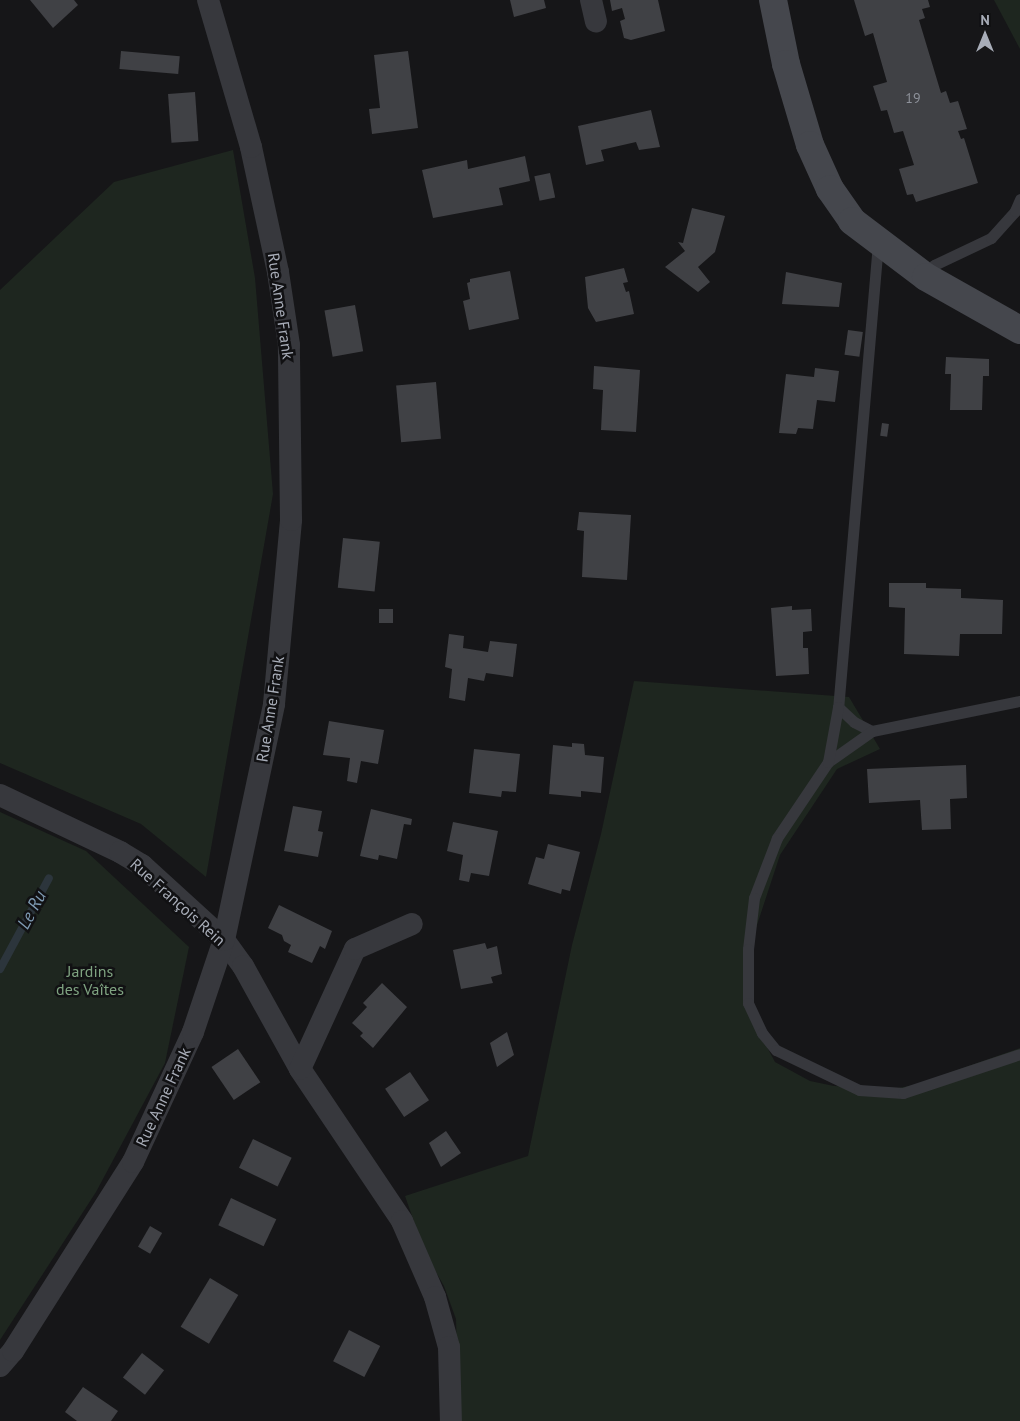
<!DOCTYPE html>
<meta charset="utf-8">
<style>
body{margin:0}
#map{position:relative;width:1020px;height:1421px;overflow:hidden;background:#161618;font-family:"PT Sans",sans-serif}
div>[style]{position:absolute}
[style*='--x']{left:calc(var(--x)*1px);top:calc(var(--y)*1px);width:calc(var(--w)*1px);rotate:calc(var(--a)*1deg)}
.green>*{inset:0;background:#1e261f}
.stream>*{height:8px;margin:-4px;padding:0 4px;transform-origin:4px;border-radius:4px;background:#2c353c}
.building>*{inset:0;background:#404145;transform-origin:0 0}
.lane>*{height:11px;margin:-5.5px;padding:0 5.5px;transform-origin:5.5px;border-radius:5.5px;background:#37383d}
.street>*{height:22px;margin:-11px;padding:0 11px;transform-origin:11px;border-radius:11px;background:#37383d}
.secondary>*{height:28px;margin:-14px;padding:0 14px;transform-origin:14px;border-radius:14px;background:#45474d}
span{translate:-50% -50%;white-space:nowrap;text-align:center;line-height:1.15;-webkit-text-stroke:5px #111113;paint-order:stroke}
.number-label{font-size:14px;color:#8e929b}
.number-label span{-webkit-text-stroke-width:0}
.street-label{font-size:16px;color:#a8adb8}
.park-label{font-size:16px;color:#7fa381}
.water-label{font-size:18px;color:#7f9bb3;font-style:italic}
.north{position:absolute;left:960px;top:10px;width:50px;height:50px;-webkit-text-stroke:4px #111113;paint-order:stroke;rotate:0deg;font-size:14px;font-weight:700;line-height:20px;text-align:center;color:#a8adb8}
.north::after{content:'';display:block;margin:auto;width:18px;height:22px;background:#a8adb8;clip-path:polygon(50% 0,100% 100%,50% 72%,0 100%)}
</style>
<div id="map">
<div class="green">
<i style="clip-path:polygon(994px 0,1020px 0,1020px 49px)"></i>
<i style="clip-path:polygon(233px 150px,255px 278px,273px 494px,206px 877px,141px 824px,0 763px,0 290px,114px 182px)"></i>
<i style="clip-path:polygon(634px 681px,849px 697px,880px 749px,837px 769px,780px 855px,755px 931px,750px 973px,754px 1023px,775px 1062px,810px 1081px,834px 1086px,893px 1089px,914px 1085px,1020px 1048px,1020px 1421px,450px 1421px,457px 1359px,456px 1319px,444px 1286px,425px 1253px,405px 1196px,528px 1156px,572px 945px,601px 834px)"></i>
<i style="clip-path:polygon(0 812px,86px 851px,189px 947px,165px 1063px,96px 1192px,0 1340px)"></i>
</div>
<div class="stream">
<i style="--x:0;--y:969;--w:103;--a:-61.7"></i>
</div>
<div class="building">
<i style="clip-path:polygon(30px 0,74px 0,78px 5px,53px 28px)"></i>
<i style="clip-path:polygon(510px 0,544px 0,546px 8px,514px 17px)"></i>
<i style="clip-path:polygon(610px 0,658px 0,665px 31px,631px 40px,624px 38px,620px 21px,625px 19px,622px 8px,612px 11px)"></i>
<i style="clip-path:polygon(854px 0,928px 0,930px 7px,922px 9px,925px 18px,919px 20px,941px 93px,946px 91px,950px 103px,958px 101px,967px 129px,958px 131px,961px 139px,964px 138px,978px 183px,916px 202px,913px 194px,907px 195px,899px 169px,914px 165px,903px 131px,894px 133px,887px 110px,881px 111px,873px 86px,887px 82px,873px 33px,865px 36px)"></i>
<i style="left:121px;top:51px;width:59px;height:18px;rotate:5deg"></i>
<i style="clip-path:polygon(408px 51px,418px 128px,372px 134px,369px 109px,380px 108px,374px 55px)"></i>
<i style="left:195px;top:92px;width:49px;height:27px;rotate:86deg"></i>
<i style="clip-path:polygon(651px 110px,660px 147px,639px 150px,636px 142px,601px 150px,604px 161px,586px 165px,578px 126px)"></i>
<i style="clip-path:polygon(525px 156px,530px 181px,499px 188px,503px 205px,433px 218px,422px 170px,467px 160px,468px 169px)"></i>
<i style="left:550px;top:173px;width:25px;height:16px;rotate:78deg"></i>
<i style="clip-path:polygon(692px 208px,725px 216px,715px 252px,698px 267px,710px 282px,698px 292px,665px 267px,685px 251px,678px 242px,683px 243px)"></i>
<i style="clip-path:polygon(624px 268px,628px 282px,623px 283px,626px 292px,629px 291px,634px 314px,596px 322px,588px 308px,585px 277px)"></i>
<i style="clip-path:polygon(510px 271px,519px 319px,469px 330px,463px 301px,470px 299px,467px 283px,470px 282px,470px 279px)"></i>
<i style="clip-path:polygon(786px 272px,842px 283px,839px 307px,782px 304px)"></i>
<i style="left:355px;top:305px;width:47px;height:31px;rotate:80deg"></i>
<i style="left:848px;top:330px;width:15px;height:25px;rotate:8deg"></i>
<i style="clip-path:polygon(946px 357px,989px 359px,989px 376px,983px 376px,982px 410px,950px 410px,951px 374px,945px 374px)"></i>
<i style="clip-path:polygon(594px 366px,640px 370px,636px 432px,601px 430px,603px 390px,593px 389px)"></i>
<i style="clip-path:polygon(815px 368px,839px 371px,835px 402px,817px 400px,813px 429px,798px 428px,796px 434px,779px 433px,786px 374px,814px 377px)"></i>
<i style="left:436px;top:382px;width:57px;height:40px;rotate:85deg"></i>
<i style="left:882px;top:423px;width:7px;height:13px;rotate:8deg"></i>
<i style="clip-path:polygon(579px 512px,631px 515px,627px 580px,582px 577px,584px 531px,577px 530px)"></i>
<i style="left:343px;top:538px;width:37px;height:50px;rotate:6deg"></i>
<i style="clip-path:polygon(889px 583px,926px 583px,926px 588px,961px 589px,961px 598px,1003px 600px,1002px 634px,960px 634px,959px 656px,904px 654px,905px 608px,889px 607px)"></i>
<i style="clip-path:polygon(792px 606px,792px 610px,811px 609px,812px 631px,803px 632px,803px 648px,808px 648px,809px 674px,776px 676px,771px 608px)"></i>
<i style="left:379px;top:609px;width:14px;height:14px"></i>
<i style="clip-path:polygon(449px 634px,464px 636px,463px 648px,488px 652px,490px 641px,517px 644px,513px 677px,486px 673px,484px 681px,468px 678px,465px 701px,449px 698px,452px 669px,445px 667px)"></i>
<i style="clip-path:polygon(329px 721px,384px 730px,378px 764px,361px 761px,357px 783px,347px 781px,350px 758px,323px 755px)"></i>
<i style="clip-path:polygon(572px 743px,584px 744px,585px 755px,604px 757px,601px 793px,581px 791px,581px 797px,549px 794px,553px 745px,572px 747px)"></i>
<i style="clip-path:polygon(474px 749px,520px 754px,516px 792px,502px 791px,501px 797px,469px 793px)"></i>
<i style="clip-path:polygon(966px 765px,967px 798px,950px 799px,951px 829px,922px 830px,920px 800px,869px 803px,867px 769px)"></i>
<i style="clip-path:polygon(293px 806px,322px 811px,318px 831px,323px 832px,318px 857px,284px 851px)"></i>
<i style="clip-path:polygon(371px 809px,412px 819px,411px 825px,404px 824px,397px 859px,379px 855px,378px 860px,360px 856px)"></i>
<i style="clip-path:polygon(453px 822px,498px 831px,489px 876px,471px 873px,469px 882px,459px 880px,463px 855px,447px 851px)"></i>
<i style="clip-path:polygon(548px 844px,580px 852px,570px 891px,562px 889px,561px 894px,528px 884px,536px 857px,544px 859px)"></i>
<i style="clip-path:polygon(279px 905px,332px 931px,325px 949px,320px 946px,312px 963px,288px 952px,291px 945px,284px 941px,282px 935px,268px 928px)"></i>
<i style="clip-path:polygon(485px 943px,487px 949px,497px 946px,502px 974px,491px 977px,493px 983px,461px 989px,453px 950px)"></i>
<i style="clip-path:polygon(382px 983px,407px 1007px,373px 1048px,360px 1036px,363px 1033px,352px 1023px,367px 1007px,363px 1003px)"></i>
<i style="clip-path:polygon(507px 1032px,514px 1055px,497px 1067px,490px 1043px)"></i>
<i style="left:238px;top:1049px;width:40px;height:32px;rotate:56deg"></i>
<i style="left:410px;top:1072px;width:34px;height:30px;rotate:56deg"></i>
<i style="clip-path:polygon(446px 1131px,461px 1153px,441px 1167px,429px 1143px)"></i>
<i style="left:253px;top:1139px;width:43px;height:32px;rotate:26deg"></i>
<i style="left:231px;top:1198px;width:50px;height:30px;rotate:25deg"></i>
<i style="left:150px;top:1226px;width:14px;height:24px;rotate:30deg"></i>
<i style="left:210px;top:1278px;width:33px;height:57px;rotate:31deg"></i>
<i style="left:349px;top:1330px;width:35px;height:35px;rotate:27deg"></i>
<i style="left:142px;top:1353px;width:28px;height:31px;rotate:38deg"></i>
<i style="clip-path:polygon(83px 1387px,118px 1411px,111px 1421px,77px 1421px,65px 1412px)"></i>
</div>
<div class="lane">
<i style="--x:878;--y:243;--w:466;--a:94.9"></i>
<i style="--x:838;--y:707;--w:22;--a:43"></i>
<i style="--x:854;--y:722;--w:20;--a:27"></i>
<i style="--x:872;--y:731;--w:151;--a:-11.5"></i>
<i style="--x:926;--y:277;--w:14;--a:-56"></i>
<i style="--x:934;--y:265;--w:63;--a:-25.3"></i>
<i style="--x:991;--y:238;--w:36;--a:-48"></i>
<i style="--x:1015;--y:211;--w:13;--a:-67"></i>
<i style="--x:872;--y:731;--w:54;--a:144.8"></i>
<i style="--x:828;--y:762;--w:92;--a:123.9"></i>
<i style="--x:777;--y:838;--w:64;--a:111"></i>
<i style="--x:754;--y:898;--w:51;--a:96.7"></i>
<i style="--x:748;--y:949;--w:54;--a:90"></i>
<i style="--x:748;--y:1003;--w:33;--a:65"></i>
<i style="--x:762;--y:1033;--w:22;--a:51"></i>
<i style="--x:776;--y:1050;--w:92;--a:25.7"></i>
<i style="--x:859;--y:1090;--w:44;--a:3.9"></i>
<i style="--x:903;--y:1093;--w:123;--a:-18.4"></i>
<i style="--x:828;--y:762;--w:56;--a:-79.7"></i>
</div>
<div class="street">
<i style="--x:591;--y:0;--w:22;--a:77"></i>
<i style="--x:0;--y:795;--w:133;--a:25.4"></i>
<i style="--x:120;--y:852;--w:26;--a:31"></i>
<i style="--x:142;--y:865;--w:111;--a:42.4"></i>
<i style="--x:224;--y:940;--w:32;--a:54"></i>
<i style="--x:243;--y:966;--w:118;--a:61"></i>
<i style="--x:300;--y:1069;--w:183;--a:56.1"></i>
<i style="--x:402;--y:1221;--w:83;--a:66.5"></i>
<i style="--x:435;--y:1297;--w:52;--a:74.4"></i>
<i style="--x:449;--y:1347;--w:74;--a:88.5"></i>
<i style="--x:300;--y:1069;--w:132;--a:-65.4"></i>
<i style="--x:355;--y:949;--w:62;--a:-23.7"></i>
<i style="--x:0;--y:1366;--w:20;--a:-49"></i>
<i style="--x:13;--y:1351;--w:224;--a:-57.6"></i>
<i style="--x:133;--y:1162;--w:143;--a:-65.2"></i>
<i style="--x:193;--y:1032;--w:97;--a:-71.4"></i>
<i style="--x:224;--y:940;--w:241;--a:-78"></i>
<i style="--x:274;--y:704;--w:185;--a:-84.7"></i>
<i style="--x:291;--y:520;--w:175;--a:-90.7"></i>
<i style="--x:289;--y:345;--w:74;--a:-98.6"></i>
<i style="--x:278;--y:272;--w:128;--a:-102.2"></i>
<i style="--x:251;--y:147;--w:153;--a:-106.3"></i>
</div>
<div class="secondary">
<i style="--x:773;--y:0;--w:65;--a:78.5"></i>
<i style="--x:786;--y:64;--w:84;--a:73.5"></i>
<i style="--x:810;--y:145;--w:48;--a:65.6"></i>
<i style="--x:830;--y:189;--w:39;--a:55"></i>
<i style="--x:852;--y:221;--w:93;--a:37.1"></i>
<i style="--x:926;--y:277;--w:108;--a:29.4"></i>
</div>
<div class="number-label">
<span style="left:913px;top:98px">19</span>
</div>
<div class="street-label">
<span style="left:281px;top:306px;rotate:82deg">Rue Anne Frank</span>
<span style="left:270px;top:709px;rotate:-81deg">Rue Anne Frank</span>
<span style="left:178px;top:902px;rotate:42deg">Rue François Rein</span>
<span style="left:163px;top:1097px;rotate:-65deg">Rue Anne Frank</span>
</div>
<div class="park-label">
<span style="left:90px;top:980px">Jardins<br>des Vaîtes</span>
</div>
<div class="water-label">
<span style="left:32px;top:910px;rotate:-62deg">Le Ru</span>
</div>
<div class="north">N</div>
</div>
